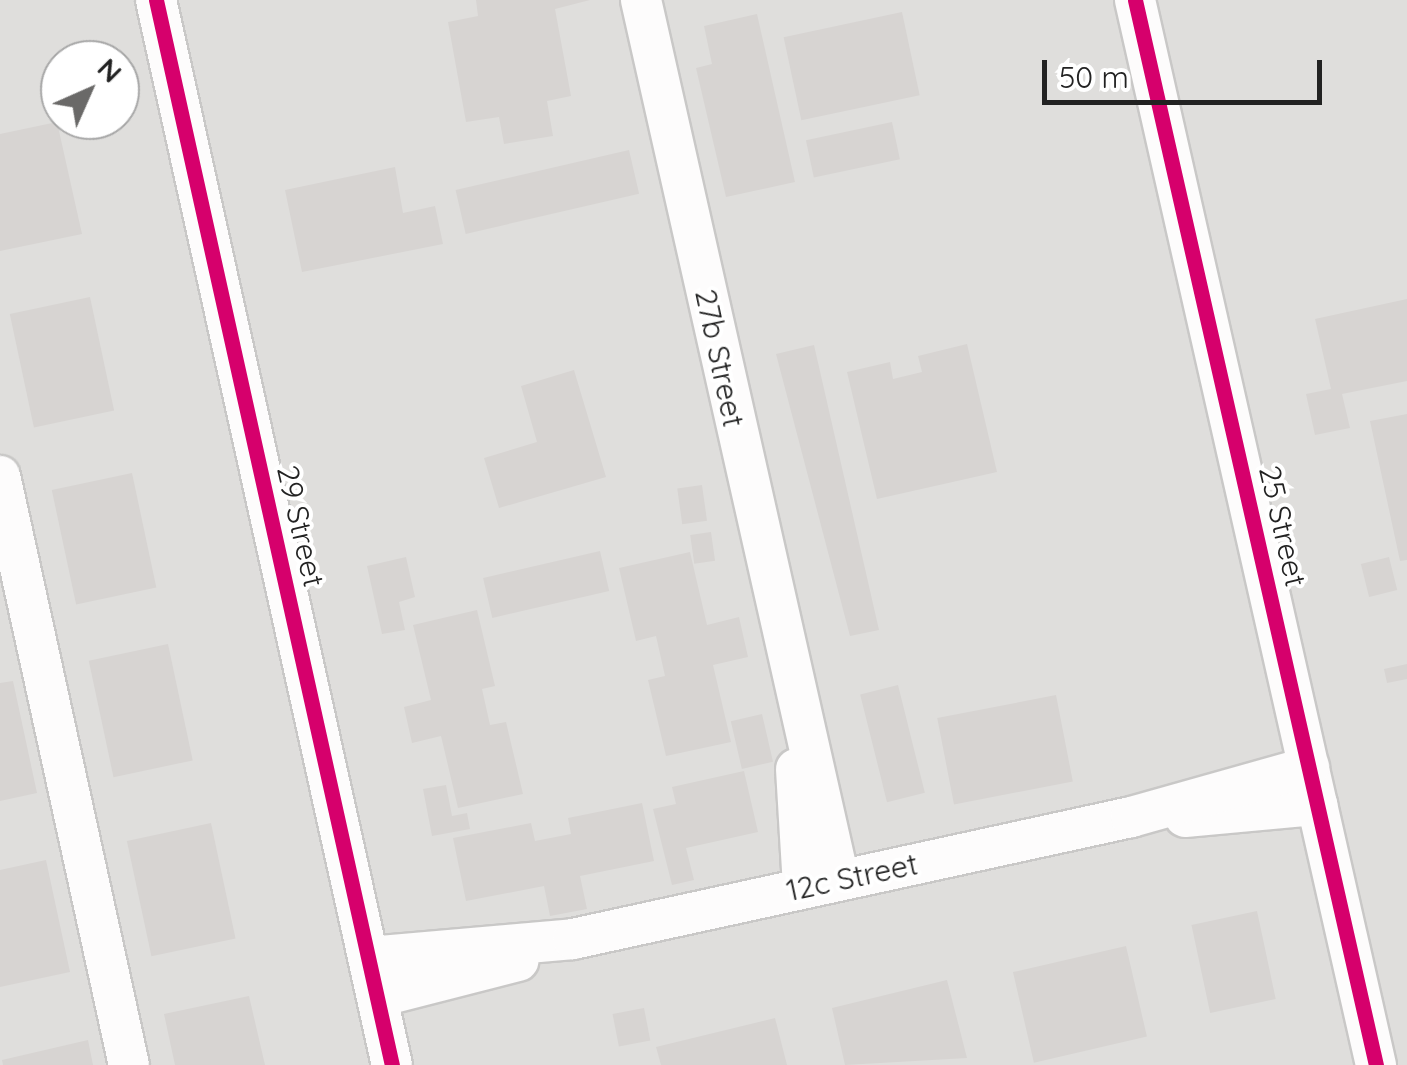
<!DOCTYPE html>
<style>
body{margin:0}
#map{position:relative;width:1407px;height:1065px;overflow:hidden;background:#f0eeeb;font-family:Quicksand,sans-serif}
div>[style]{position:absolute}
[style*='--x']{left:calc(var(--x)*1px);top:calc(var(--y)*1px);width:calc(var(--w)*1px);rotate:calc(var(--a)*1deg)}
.residential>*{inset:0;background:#dfdedc}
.building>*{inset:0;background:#d7d4d2;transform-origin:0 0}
.roads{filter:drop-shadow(2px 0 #c9c8c7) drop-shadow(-2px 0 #c9c8c7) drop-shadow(0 2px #c9c8c7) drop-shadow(0 -2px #c9c8c7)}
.street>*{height:40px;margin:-20px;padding:0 20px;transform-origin:20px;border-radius:20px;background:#fdfcfc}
.cycleway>*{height:15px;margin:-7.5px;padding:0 7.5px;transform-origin:7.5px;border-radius:7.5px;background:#d6006c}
span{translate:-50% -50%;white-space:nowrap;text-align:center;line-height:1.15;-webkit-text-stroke:8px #fff;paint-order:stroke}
.street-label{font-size:30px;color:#222}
.north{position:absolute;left:40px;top:40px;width:100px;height:100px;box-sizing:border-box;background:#fff;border:2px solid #a7a7a7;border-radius:50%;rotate:45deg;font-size:28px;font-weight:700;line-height:40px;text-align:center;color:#222}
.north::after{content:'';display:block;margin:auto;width:35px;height:45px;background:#6a6968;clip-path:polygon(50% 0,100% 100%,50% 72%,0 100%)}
.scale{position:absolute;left:1042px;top:60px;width:280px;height:45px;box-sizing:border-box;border:5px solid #222;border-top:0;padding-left:12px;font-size:30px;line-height:35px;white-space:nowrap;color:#222;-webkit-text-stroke:8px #fff;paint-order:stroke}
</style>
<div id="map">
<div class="residential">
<i style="clip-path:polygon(evenodd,0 0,1407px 0,1407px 1065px,0 1065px,0 0,60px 60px,120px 60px,120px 120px,60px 120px,60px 60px)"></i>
</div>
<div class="building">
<i style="clip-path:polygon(476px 0,590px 0,555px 9px,571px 96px,547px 101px,553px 136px,504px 144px,499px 117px,466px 122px,448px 22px,478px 16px)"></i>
<i style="left:902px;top:12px;width:85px;height:121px;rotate:78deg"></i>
<i style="clip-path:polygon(757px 14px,795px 182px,726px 197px,696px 68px,712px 64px,704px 26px)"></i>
<i style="clip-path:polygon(57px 122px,82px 234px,0 251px,0 134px)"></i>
<i style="left:892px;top:122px;width:38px;height:88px;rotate:78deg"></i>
<i style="left:629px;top:150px;width:45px;height:178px;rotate:77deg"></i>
<i style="clip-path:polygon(395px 167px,403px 213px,435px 206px,443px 244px,302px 272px,285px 190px)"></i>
<i style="left:90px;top:297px;width:116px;height:82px;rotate:78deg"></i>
<i style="clip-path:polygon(1407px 299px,1407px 381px,1342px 394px,1350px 428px,1315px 435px,1306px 394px,1331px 389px,1315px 319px)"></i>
<i style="clip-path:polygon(967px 344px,997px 472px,877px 499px,847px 372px,890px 362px,893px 379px,922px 372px,918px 356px)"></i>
<i style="clip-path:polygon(814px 345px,879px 630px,850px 636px,776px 354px)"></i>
<i style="clip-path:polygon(574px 370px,606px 477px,499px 508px,484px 458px,537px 442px,521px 386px)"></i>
<i style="clip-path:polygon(1407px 414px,1407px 560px,1400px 561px,1370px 421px)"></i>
<i style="left:132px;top:473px;width:117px;height:82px;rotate:78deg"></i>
<i style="left:702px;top:485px;width:36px;height:25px;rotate:82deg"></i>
<i style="left:711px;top:532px;width:29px;height:21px;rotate:82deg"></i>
<i style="left:600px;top:551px;width:41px;height:120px;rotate:77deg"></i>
<i style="clip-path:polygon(690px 552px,707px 625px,739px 617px,748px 657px,713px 665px,731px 742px,666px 756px,648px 680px,665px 676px,656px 636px,636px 641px,619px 568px)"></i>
<i style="clip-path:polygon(406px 557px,415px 597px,399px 602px,405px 630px,382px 634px,367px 566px)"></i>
<i style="left:1389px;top:557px;width:34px;height:29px;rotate:76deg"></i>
<i style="clip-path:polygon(477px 610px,495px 686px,482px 689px,490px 725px,506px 722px,523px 794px,458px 808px,441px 736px,412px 743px,404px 707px,431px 700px,413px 625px)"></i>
<i style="left:168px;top:644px;width:119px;height:81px;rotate:78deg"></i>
<i style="clip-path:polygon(1407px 664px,1407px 679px,1387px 683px,1384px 669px)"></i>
<i style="clip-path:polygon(13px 681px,37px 793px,0 801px,0 683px)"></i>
<i style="left:898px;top:685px;width:111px;height:39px;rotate:76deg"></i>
<i style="left:1056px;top:695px;width:88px;height:121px;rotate:79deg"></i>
<i style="left:762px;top:714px;width:49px;height:32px;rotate:77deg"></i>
<i style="clip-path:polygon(744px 771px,758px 832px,686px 848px,694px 880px,672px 885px,653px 809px,676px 804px,672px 787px)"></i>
<i style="clip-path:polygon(446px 785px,452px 816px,467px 813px,470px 829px,432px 836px,423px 789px)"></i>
<i style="clip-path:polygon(642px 803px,654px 861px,580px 876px,587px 909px,550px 916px,544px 886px,466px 901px,453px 838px,531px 823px,535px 841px,571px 834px,568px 818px)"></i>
<i style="left:211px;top:823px;width:118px;height:86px;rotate:78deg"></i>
<i style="clip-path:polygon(46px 860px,70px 972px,0 987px,0 870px)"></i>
<i style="left:1257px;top:911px;width:90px;height:67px;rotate:78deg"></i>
<i style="left:1126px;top:946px;width:93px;height:116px;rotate:77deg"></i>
<i style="clip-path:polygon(947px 980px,967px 1058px,845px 1065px,832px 1008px)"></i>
<i style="clip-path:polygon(249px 996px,265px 1065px,175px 1065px,164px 1014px)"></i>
<i style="left:644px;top:1008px;width:33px;height:32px;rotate:79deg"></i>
<i style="clip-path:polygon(775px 1018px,787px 1065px,661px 1065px,656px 1047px)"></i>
<i style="clip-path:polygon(88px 1040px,93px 1065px,3px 1065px,2px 1060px)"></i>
</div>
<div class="roads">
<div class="street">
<i style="--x:156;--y:0;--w:1091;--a:77.51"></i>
<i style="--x:641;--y:0;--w:901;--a:77.31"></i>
<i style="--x:1135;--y:0;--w:1092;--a:77.25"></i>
<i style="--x:0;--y:476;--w:603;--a:77.65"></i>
<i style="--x:796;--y:769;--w:118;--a:86.6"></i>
<i style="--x:1185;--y:817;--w:133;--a:-5.2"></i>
<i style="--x:369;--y:957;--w:205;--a:-5"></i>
<i style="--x:573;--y:939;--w:571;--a:-12.33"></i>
<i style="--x:1131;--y:817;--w:185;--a:-15.7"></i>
<i style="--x:378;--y:997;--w:145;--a:-14.4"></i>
</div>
</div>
<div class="cycleway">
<i style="--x:156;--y:0;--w:1091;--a:77.51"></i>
<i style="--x:1135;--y:0;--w:1092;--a:77.25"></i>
</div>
<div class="street-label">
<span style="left:720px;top:358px;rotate:78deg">27b Street</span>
<span style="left:301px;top:526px;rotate:77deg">29 Street</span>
<span style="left:1283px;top:526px;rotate:77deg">25 Street</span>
<span style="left:852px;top:877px;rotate:-12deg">12c Street</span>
</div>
<div class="north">N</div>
<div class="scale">50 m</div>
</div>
